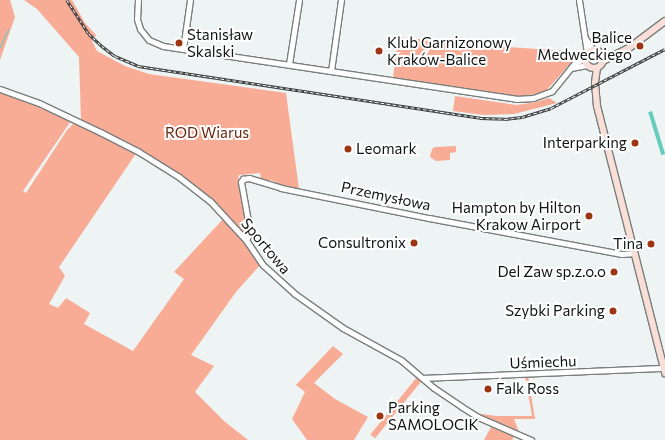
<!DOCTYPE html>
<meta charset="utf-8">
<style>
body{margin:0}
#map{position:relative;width:665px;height:440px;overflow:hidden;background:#eef4f3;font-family:Commissioner,sans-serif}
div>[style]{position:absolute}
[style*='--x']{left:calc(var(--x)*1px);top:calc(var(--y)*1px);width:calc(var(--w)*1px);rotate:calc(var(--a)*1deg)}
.green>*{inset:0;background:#f8ac95;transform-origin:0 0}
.water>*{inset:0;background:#66ccbe;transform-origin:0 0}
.stream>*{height:1px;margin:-0.5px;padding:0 0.5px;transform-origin:0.5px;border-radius:0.5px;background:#66ccbe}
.roads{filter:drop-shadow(1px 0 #797e7d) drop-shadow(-1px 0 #797e7d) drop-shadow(0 1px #797e7d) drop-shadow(0 -1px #797e7d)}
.minor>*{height:5px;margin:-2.5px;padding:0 2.5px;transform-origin:2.5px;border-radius:2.5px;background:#fff}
.major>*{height:6px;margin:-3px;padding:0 3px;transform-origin:3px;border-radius:3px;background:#f9dfd7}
.major>.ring{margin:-3px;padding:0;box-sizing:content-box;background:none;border:6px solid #f9dfd7;border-radius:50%}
.rail>*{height:2.5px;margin-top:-1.25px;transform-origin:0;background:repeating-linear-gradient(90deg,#fff 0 3px,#373a3a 0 6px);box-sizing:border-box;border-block:1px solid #373a3a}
.dots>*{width:11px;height:11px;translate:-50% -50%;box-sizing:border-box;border:2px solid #fff;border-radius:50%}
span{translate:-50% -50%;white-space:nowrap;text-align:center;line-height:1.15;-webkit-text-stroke:4px #fff;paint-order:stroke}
.poi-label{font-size:15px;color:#111313}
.left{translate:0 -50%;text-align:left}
.right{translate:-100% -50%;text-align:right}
.park-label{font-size:15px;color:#692610}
.street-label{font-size:15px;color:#111313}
</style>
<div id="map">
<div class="green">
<i style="clip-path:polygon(0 0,10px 0,15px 17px,0 60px)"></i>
<i style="clip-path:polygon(24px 0,72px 0,85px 23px,96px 35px,92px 41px,97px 51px,125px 66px,149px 74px,286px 93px,299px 189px,276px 184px,276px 182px,270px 180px,268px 182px,261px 179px,260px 173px,239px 175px,238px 181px,248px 229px,245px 234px,208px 196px,184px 177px,126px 141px,81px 121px,79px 57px,37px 9px)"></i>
<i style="clip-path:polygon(398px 37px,480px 45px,581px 52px,575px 56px,577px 60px,568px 66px,546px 91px,527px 96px,517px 96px,393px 78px)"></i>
<i style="clip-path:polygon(0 91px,40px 106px,41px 109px,44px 109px,71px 121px,23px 191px,26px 193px,67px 130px,74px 123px,87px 127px,137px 152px,59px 267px,65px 276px,49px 304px,58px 308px,66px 298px,90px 313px,84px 324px,133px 351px,184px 279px,174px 272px,224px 218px,243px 239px,260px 265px,236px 292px,191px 355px,214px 366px,195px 392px,224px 421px,248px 440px,0 440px)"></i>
<i style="clip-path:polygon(455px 96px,517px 105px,536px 102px,549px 98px,557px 103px,514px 114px,484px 115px,453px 111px)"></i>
<i style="clip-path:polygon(456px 146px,456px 152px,450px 153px,450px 160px,436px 161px,430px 157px,432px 149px,435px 147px)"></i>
<i style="clip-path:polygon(333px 346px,343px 354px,314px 383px,335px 399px,368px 417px,354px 440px,307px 440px,292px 419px,305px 392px,296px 385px)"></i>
<i style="clip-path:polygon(525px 376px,528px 376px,535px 419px,514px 419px,519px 432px,474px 413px,497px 416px,532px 416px)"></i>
<i style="left:417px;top:377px;width:6px;height:74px;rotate:39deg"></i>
<i style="clip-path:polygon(495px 426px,515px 435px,512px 440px,484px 440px,491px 427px)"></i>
</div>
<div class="water">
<i style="left:652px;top:111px;width:45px;height:4px;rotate:73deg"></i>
</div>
<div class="stream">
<i style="--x:0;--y:47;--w:20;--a:-66"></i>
</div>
<div class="roads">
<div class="minor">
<i style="--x:138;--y:0;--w:19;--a:93"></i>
<i style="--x:137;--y:19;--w:10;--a:73"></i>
<i style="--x:140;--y:29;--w:14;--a:51"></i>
<i style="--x:149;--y:40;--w:15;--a:23"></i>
<i style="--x:163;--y:46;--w:357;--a:8.5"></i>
<i style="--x:516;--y:99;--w:17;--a:-3"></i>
<i style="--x:533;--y:98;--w:20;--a:-20"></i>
<i style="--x:552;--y:91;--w:36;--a:-51"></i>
<i style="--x:575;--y:63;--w:10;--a:-24"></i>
<i style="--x:579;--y:0;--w:54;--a:81.4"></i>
<i style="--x:585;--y:38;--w:14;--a:56"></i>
<i style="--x:183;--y:49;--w:49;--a:-81.9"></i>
<i style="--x:289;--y:64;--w:65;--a:-81.1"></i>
<i style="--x:571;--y:68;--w:16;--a:-11"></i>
<i style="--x:331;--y:71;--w:72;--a:-82"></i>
<i style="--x:0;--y:89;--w:41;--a:19.7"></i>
<i style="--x:39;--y:103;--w:68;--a:25.4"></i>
<i style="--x:100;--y:132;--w:44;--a:27.1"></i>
<i style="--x:139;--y:152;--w:47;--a:32"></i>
<i style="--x:179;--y:177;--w:39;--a:38"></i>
<i style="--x:210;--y:201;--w:53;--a:47.3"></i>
<i style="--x:246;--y:240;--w:30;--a:56"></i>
<i style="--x:263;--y:265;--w:43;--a:42.2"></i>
<i style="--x:295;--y:294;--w:59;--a:35.3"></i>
<i style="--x:343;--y:328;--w:66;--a:28.9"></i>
<i style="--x:401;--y:360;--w:43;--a:40.3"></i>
<i style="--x:434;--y:388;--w:34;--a:34"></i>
<i style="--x:462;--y:407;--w:19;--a:32"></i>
<i style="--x:478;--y:417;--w:58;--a:23.5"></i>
<i style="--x:246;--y:240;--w:9;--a:-63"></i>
<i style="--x:250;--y:232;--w:51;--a:-100.2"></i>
<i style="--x:241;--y:182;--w:4;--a:-56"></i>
<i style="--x:243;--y:179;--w:6;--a:-9"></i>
<i style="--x:249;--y:178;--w:34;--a:17"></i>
<i style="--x:281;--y:188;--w:151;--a:11.5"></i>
<i style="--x:429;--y:218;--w:196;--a:10.6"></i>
<i style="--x:622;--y:254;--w:12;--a:-5"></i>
<i style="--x:424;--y:378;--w:240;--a:-2.4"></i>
</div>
<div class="major">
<i class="ring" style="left:585px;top:50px;width:12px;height:12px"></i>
<i style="--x:603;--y:61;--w:29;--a:-27"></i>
<i style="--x:629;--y:48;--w:45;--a:-36.9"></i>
<i style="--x:597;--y:68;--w:15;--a:98"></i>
<i style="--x:595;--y:83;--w:23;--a:85"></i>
<i style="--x:597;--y:106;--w:276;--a:75.7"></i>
</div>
</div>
<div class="rail">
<i style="--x:67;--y:0;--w:40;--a:57.1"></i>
<i style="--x:89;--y:34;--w:18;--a:43"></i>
<i style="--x:102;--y:46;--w:16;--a:38"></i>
<i style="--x:115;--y:56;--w:25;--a:23"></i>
<i style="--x:138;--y:66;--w:346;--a:8.6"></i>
<i style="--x:480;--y:118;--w:25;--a:2"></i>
<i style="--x:505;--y:119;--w:17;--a:-7"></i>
<i style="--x:522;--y:117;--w:30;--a:-17"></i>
<i style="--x:551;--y:108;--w:128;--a:-27.4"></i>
</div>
<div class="dots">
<i style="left:179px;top:43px;background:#9b3512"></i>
<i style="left:640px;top:46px;background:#9b3512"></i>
<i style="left:379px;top:51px;background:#9b3512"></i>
<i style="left:635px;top:143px;background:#9b3512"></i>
<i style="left:348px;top:149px;background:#9b3512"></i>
<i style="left:589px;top:216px;background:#9b3512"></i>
<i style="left:414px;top:243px;background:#9b3512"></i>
<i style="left:651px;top:244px;background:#9b3512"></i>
<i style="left:614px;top:272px;background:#9b3512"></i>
<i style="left:613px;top:311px;background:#9b3512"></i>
<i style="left:488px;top:389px;background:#9b3512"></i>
<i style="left:380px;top:416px;background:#9b3512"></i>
</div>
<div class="poi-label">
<span class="left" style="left:187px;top:43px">Stanisław<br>Skalski</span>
<span class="right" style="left:632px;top:46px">Balice<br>Medweckiego</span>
<span class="left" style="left:387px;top:51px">Klub Garnizonowy<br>Kraków-Balice</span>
<span class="right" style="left:627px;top:143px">Interparking</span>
<span class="left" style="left:356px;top:149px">Leomark</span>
<span class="right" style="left:581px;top:216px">Hampton by Hilton<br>Krakow Airport</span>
<span class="right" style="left:406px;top:243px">Consultronix</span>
<span class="right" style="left:643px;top:244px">Tina</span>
<span class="right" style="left:606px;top:272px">Del Zaw sp.z.o.o</span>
<span class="right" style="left:605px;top:311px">Szybki Parking</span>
<span class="left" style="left:496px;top:389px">Falk Ross</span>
<span class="left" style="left:388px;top:416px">Parking<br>SAMOLOCIK</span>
</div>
<div class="park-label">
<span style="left:207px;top:133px">ROD Wiarus</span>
</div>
<div class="street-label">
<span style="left:386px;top:196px;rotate:12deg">Przemysłowa</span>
<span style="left:266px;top:246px;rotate:50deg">Sportowa</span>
<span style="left:543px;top:362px;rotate:-2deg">Uśmiechu</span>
</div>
</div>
